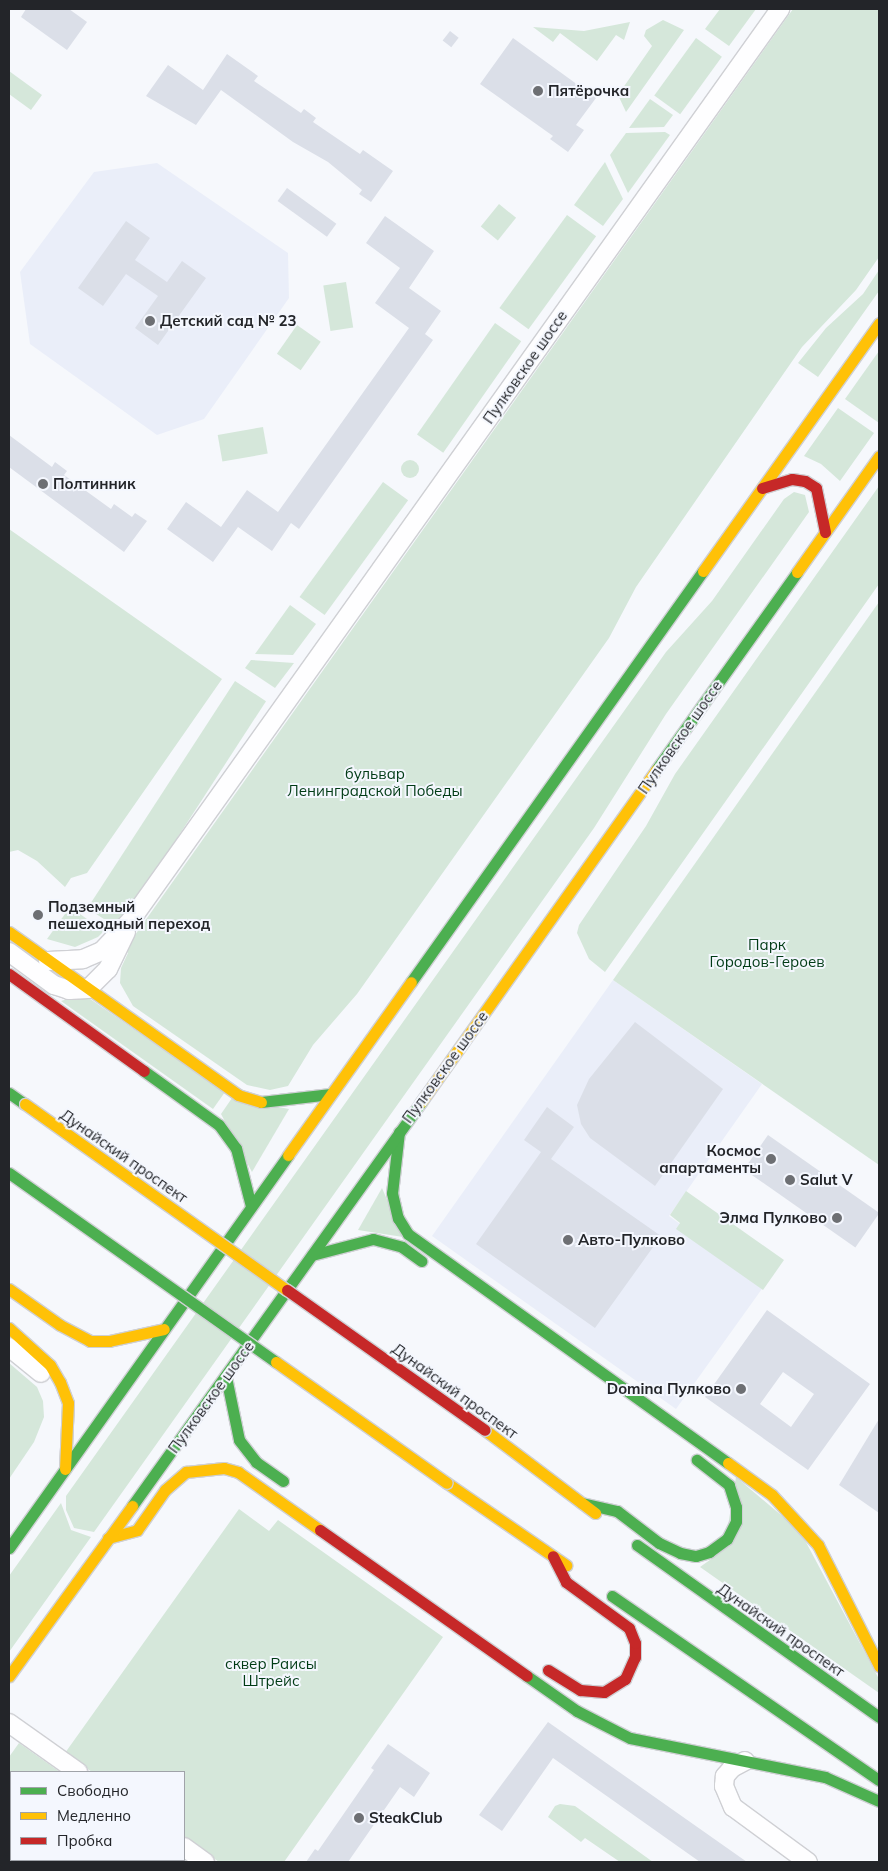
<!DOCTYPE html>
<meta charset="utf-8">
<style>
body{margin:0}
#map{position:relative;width:888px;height:1871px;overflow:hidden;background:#f6f8fc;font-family:Mulish,sans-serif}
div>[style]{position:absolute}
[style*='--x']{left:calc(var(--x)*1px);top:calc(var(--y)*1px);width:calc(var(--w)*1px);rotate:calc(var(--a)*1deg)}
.built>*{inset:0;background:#eaeef9}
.green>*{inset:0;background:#d5e7da;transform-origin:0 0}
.round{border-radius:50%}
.building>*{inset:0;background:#dbdfe8;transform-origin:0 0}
.roads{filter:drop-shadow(1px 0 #cfd0d4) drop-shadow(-1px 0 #cfd0d4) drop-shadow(0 1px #cfd0d4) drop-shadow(0 -1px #cfd0d4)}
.street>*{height:18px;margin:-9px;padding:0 9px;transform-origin:9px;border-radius:9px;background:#fefeff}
.fast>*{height:11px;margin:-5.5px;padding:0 5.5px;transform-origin:5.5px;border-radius:5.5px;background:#4caf50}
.slow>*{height:11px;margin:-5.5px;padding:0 5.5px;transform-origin:5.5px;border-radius:5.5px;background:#ffc107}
.jam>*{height:11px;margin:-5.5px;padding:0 5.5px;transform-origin:5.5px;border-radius:5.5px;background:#c62828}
.bridges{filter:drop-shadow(1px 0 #cfd0d4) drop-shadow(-1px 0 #cfd0d4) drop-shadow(0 1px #cfd0d4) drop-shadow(0 -1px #cfd0d4)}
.fast-bridge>*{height:11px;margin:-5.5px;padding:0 5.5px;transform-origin:5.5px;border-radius:5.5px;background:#4caf50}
.slow-bridge>*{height:11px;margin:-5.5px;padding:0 5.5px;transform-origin:5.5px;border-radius:5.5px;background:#ffc107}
.jam-bridge>*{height:11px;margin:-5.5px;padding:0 5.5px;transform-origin:5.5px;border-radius:5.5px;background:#c62828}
.dots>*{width:14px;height:14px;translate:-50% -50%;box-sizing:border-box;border:2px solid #f4f7fe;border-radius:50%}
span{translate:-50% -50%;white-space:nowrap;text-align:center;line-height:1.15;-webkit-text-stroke:4px #f4f7fe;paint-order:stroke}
.poi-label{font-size:15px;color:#232529;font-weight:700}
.left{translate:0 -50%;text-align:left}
.right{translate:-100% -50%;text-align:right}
.street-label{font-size:15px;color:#232529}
.park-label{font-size:15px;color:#003b15}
.frame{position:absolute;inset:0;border:10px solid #232529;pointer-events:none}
.legend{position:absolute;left:10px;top:1771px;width:175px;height:90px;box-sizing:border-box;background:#f4f7fe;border:1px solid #a0a3a9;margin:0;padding:6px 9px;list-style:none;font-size:15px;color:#232529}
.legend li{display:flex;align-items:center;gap:10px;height:25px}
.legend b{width:25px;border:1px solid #a0a3a9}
</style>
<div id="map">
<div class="built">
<i style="clip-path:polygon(157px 163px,288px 253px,289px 298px,204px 419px,157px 435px,30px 344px,20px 272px,94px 172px)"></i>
<i style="clip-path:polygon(613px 980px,762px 1084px,669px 1216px,764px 1286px,676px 1409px,432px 1236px)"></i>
</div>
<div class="green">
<i style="clip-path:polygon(720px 9px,756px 9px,729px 46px,705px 29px)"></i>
<i style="clip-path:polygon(793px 9px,879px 9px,879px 257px,856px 290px,802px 347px,636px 587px,609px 638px,357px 994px,313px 1045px,288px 1086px,270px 1090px,247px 1085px,133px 1006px,120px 983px,121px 968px,128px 953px,125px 949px)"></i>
<i style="clip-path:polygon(663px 20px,684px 30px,626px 112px,618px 95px,652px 46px,644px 36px,646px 30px)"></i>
<i style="clip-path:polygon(630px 22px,624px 40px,616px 35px,597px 61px,560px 33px,553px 42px,533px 27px,584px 31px)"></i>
<i style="left:696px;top:38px;width:32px;height:71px;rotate:36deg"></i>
<i style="clip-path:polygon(9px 71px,42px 95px,31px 110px,9px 94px)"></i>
<i style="clip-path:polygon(650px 99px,673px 115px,664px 127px,629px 128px)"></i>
<i style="clip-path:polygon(665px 132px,670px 135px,628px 193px,610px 155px,626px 133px)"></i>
<i style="clip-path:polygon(605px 162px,623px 199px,603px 226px,574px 205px)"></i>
<i style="left:499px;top:204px;width:22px;height:29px;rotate:39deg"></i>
<i style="left:567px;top:215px;width:36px;height:115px;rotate:36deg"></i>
<i style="clip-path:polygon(879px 270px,879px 291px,818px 377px,798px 363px,826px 328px,863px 294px)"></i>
<i style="left:346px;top:282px;width:46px;height:23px;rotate:81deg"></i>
<i style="left:495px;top:323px;width:32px;height:136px;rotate:35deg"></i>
<i style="left:297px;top:325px;width:29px;height:35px;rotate:35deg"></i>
<i style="clip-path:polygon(879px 351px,879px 423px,845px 399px)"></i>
<i style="clip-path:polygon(838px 408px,874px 433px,840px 481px,821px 464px,804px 456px)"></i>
<i style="left:263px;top:427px;width:27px;height:46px;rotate:80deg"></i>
<i class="round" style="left:401px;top:460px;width:18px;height:18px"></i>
<i style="left:383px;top:482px;width:31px;height:142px;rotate:36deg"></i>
<i style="clip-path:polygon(879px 486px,879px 584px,605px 972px,589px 959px,577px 933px,579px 925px,646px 826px,675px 774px)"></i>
<i style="clip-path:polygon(794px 492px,805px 495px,809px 512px,666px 714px,594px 828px,94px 1532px,74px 1528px,66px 1510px,66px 1496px,666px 652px,712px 601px,784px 499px)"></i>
<i style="clip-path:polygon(9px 529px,222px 679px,87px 873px,71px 878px,65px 887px,37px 861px,18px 850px,9px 852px)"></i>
<i style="clip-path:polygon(879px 602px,879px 1165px,613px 980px)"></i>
<i style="clip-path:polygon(290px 605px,316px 624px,293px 655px,255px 654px)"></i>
<i style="clip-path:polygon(251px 660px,294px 663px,275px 688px,245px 668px)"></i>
<i style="left:235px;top:681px;width:37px;height:271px;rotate:33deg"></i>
<i style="clip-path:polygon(70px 907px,104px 931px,98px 937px,75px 947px,47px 939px)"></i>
<i style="clip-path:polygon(83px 994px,225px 1092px,213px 1109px,61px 1001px)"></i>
<i style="clip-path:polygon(232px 1098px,289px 1109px,252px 1172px,221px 1114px)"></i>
<i style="clip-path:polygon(382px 1188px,403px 1237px,358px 1230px)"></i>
<i style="clip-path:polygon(686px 1191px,784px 1260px,763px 1290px,676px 1229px,680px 1223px,670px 1215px)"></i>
<i style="clip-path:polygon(9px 1363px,37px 1387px,43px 1401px,44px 1417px,34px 1442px,9px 1479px)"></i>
<i style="clip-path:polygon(736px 1477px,800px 1531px,879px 1679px,879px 1693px,700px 1567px,724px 1550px)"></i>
<i style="clip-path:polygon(61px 1503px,71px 1530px,91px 1537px,9px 1652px,9px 1576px)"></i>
<i style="clip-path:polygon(239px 1509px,269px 1531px,278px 1520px,443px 1637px,284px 1862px,219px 1862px,184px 1837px,184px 1772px,92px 1772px,65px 1753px)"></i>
<i style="clip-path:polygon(19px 1743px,60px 1772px,11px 1772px,11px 1860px,184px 1859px,188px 1862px,9px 1862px,9px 1757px)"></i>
<i style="clip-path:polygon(560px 1804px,575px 1806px,653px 1862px,620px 1862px,585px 1838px,581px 1842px,548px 1817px,555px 1806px)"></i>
</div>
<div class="building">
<i style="clip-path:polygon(26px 9px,69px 9px,87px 22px,67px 50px,21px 17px)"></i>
<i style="left:450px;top:31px;width:11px;height:12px;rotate:38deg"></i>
<i style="clip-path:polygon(513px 38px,596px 98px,576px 125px,584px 130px,568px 152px,550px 139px,553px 136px,480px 84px)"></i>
<i style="clip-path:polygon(227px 54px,258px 76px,254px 81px,301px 113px,304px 109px,316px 118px,313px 122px,360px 154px,363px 150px,393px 171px,371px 202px,359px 194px,362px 190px,328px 162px,293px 142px,221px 90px,196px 125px,146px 96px,168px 65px,203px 90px)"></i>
<i style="left:287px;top:188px;width:61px;height:16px;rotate:36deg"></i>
<i style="clip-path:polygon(385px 216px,434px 251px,409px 288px,441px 311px,425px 334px,433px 340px,299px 529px,291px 523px,272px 551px,238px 527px,213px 562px,167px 529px,186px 502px,221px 527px,247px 490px,278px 512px,409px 328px,375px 303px,400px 268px,366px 243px)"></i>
<i style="clip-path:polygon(126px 221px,150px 238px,135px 260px,167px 282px,182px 261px,206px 278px,158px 345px,135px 328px,158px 296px,126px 274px,103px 306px,78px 288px)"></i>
<i style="clip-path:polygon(9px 435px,52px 467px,55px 462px,67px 471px,64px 475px,111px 509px,114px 504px,132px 517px,135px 513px,147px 521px,124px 552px,9px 467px)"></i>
<i style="clip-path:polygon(635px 1022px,723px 1089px,655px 1186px,590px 1138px,581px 1124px,577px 1105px,589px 1079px)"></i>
<i style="clip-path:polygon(547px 1107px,574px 1127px,551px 1159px,661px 1236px,595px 1328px,476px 1244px,541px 1152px,524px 1140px)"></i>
<i style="left:768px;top:1135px;width:136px;height:42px;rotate:35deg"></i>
<i style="clip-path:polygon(evenodd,767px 1310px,870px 1384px,808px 1470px,705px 1397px,767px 1310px,783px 1372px,814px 1394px,791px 1427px,760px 1404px,783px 1372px)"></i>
<i style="clip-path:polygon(879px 1419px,879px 1513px,839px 1485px)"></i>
<i style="clip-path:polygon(548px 1722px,639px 1786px,747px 1862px,700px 1862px,553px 1758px,502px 1831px,479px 1815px)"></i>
<i style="clip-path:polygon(388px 1744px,430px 1773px,414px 1797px,400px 1787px,348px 1862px,306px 1862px,315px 1849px,318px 1851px,374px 1770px,371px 1768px)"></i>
</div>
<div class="roads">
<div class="street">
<i style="--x:9;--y:952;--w:56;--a:36.3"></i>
<i style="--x:54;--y:985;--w:16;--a:18"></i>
<i style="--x:69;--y:990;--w:19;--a:-3"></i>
<i style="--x:88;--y:989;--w:28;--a:-45"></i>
<i style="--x:108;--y:969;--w:41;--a:-64.1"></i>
<i style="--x:48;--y:961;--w:35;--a:-3"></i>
<i style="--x:83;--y:959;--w:21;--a:-23"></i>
<i style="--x:102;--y:951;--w:42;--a:-46.9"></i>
<i style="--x:131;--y:920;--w:1119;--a:-54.53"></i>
<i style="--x:9;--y:1347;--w:41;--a:39.1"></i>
<i style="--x:9;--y:1723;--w:85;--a:35.4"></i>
<i style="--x:745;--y:1761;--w:15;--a:152"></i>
<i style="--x:732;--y:1768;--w:11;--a:131"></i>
<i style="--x:725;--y:1776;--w:10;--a:96"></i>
<i style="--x:724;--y:1786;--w:23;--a:67"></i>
<i style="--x:733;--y:1807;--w:93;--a:36.3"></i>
<i style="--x:184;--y:1847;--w:26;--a:36"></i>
</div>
<div class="fast">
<i style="--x:656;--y:770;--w:243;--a:-54.5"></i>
<i style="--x:411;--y:982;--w:504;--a:-54.61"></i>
<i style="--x:144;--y:1071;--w:92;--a:35.8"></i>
<i style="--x:219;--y:1125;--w:29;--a:54"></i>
<i style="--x:236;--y:1148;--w:60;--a:75.5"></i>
<i style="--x:9;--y:1093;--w:19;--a:35"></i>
<i style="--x:261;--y:1102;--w:70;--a:-6.5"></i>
<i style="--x:399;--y:1132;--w:61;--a:96.5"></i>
<i style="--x:392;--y:1193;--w:26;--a:77"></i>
<i style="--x:398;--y:1218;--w:19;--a:58"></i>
<i style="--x:408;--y:1234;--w:393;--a:35.6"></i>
<i style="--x:312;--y:1255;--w:63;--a:-14.7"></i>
<i style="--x:373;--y:1239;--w:30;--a:15"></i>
<i style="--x:402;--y:1247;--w:24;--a:36"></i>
<i style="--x:226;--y:1377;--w:64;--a:78.3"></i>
<i style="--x:239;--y:1440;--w:28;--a:52"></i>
<i style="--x:256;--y:1462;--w:33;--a:35"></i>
<i style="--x:582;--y:1503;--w:36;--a:13"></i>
<i style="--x:617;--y:1511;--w:53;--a:37.3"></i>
<i style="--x:659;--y:1543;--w:23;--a:25"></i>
<i style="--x:680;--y:1553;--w:16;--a:11"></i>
<i style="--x:696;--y:1556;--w:14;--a:-17"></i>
<i style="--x:709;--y:1552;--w:22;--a:-36"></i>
<i style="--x:727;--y:1539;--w:20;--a:-63"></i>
<i style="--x:736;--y:1521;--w:14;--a:-90"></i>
<i style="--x:736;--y:1507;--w:23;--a:-108"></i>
<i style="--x:729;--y:1485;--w:41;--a:-142"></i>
<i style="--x:132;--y:1506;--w:497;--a:-54.4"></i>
<i style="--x:637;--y:1545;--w:297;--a:35.4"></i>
<i style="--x:9;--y:1548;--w:482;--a:-54.6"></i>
<i style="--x:612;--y:1596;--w:324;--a:34.6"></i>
<i style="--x:527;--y:1676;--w:61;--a:35"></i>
<i style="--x:577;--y:1711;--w:59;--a:27"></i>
<i style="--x:630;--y:1738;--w:199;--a:11.3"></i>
<i style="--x:825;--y:1777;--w:59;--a:24"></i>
</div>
<div class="slow">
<i style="--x:703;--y:571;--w:304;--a:-54.6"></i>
<i style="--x:797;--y:572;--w:142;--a:-54.7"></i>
<i style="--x:9;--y:932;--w:281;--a:35.4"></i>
<i style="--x:238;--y:1095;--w:24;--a:17"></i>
<i style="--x:421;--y:1102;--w:407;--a:-54.7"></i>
<i style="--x:288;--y:1155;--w:212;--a:-54.6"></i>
<i style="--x:9;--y:1289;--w:62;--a:35.2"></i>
<i style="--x:60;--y:1325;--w:34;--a:28"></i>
<i style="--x:90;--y:1341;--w:19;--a:0"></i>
<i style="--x:109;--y:1341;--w:56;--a:-12.3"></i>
<i style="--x:9;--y:1328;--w:55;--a:42.1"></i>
<i style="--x:50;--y:1365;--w:20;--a:60"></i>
<i style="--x:60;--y:1382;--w:22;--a:69"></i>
<i style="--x:68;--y:1403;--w:66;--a:92.6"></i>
<i style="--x:485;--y:1430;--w:138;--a:37"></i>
<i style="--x:728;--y:1463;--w:54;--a:36"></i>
<i style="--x:772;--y:1495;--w:68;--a:47.4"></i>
<i style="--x:818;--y:1545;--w:136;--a:63.2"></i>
<i style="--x:447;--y:1483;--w:145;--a:34.6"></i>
<i style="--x:108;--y:1538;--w:30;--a:-15"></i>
<i style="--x:137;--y:1530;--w:49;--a:-55"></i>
<i style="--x:165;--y:1490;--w:28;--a:-41"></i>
<i style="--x:186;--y:1472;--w:38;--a:-6"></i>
<i style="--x:224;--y:1468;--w:15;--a:16"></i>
<i style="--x:238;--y:1472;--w:100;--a:35.3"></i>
<i style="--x:9;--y:1676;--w:210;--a:-54.1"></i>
</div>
<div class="jam">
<i style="--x:762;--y:488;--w:31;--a:-17"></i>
<i style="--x:792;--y:479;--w:13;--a:9"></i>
<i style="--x:805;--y:481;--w:13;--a:32"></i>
<i style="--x:816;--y:488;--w:45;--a:78.4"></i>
<i style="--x:9;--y:974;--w:166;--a:35.7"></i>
<i style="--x:320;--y:1530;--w:253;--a:35.2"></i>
<i style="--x:548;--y:1670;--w:38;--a:32"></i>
<i style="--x:580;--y:1690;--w:24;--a:5"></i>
<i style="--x:604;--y:1692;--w:25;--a:-32"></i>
<i style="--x:625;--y:1679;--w:24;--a:-66"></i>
<i style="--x:635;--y:1657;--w:14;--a:-90"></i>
<i style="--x:635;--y:1643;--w:16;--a:-112"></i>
<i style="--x:629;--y:1628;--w:78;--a:-143.9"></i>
<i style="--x:566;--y:1582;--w:29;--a:-117"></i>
</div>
</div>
<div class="bridges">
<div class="fast-bridge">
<i style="--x:9;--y:1173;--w:327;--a:35.3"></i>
</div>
<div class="slow-bridge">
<i style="--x:25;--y:1104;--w:321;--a:35.4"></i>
<i style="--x:276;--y:1362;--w:209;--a:35.3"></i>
</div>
<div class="jam-bridge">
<i style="--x:287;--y:1290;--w:242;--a:35.3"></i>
</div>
</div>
<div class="dots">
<i style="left:538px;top:91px;background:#6d6f73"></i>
<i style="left:150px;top:321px;background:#6d6f73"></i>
<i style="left:43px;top:484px;background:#6d6f73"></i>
<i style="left:38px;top:915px;background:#6d6f73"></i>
<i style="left:771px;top:1159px;background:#6d6f73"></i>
<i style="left:790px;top:1180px;background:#6d6f73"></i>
<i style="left:837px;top:1218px;background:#6d6f73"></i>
<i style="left:568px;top:1240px;background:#6d6f73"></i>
<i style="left:741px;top:1389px;background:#6d6f73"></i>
<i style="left:359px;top:1818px;background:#6d6f73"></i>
</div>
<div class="poi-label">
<span class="left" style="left:548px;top:91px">Пятёрочка</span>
<span class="left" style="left:160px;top:321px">Детский сад № 23</span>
<span class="left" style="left:53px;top:484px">Полтинник</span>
<span class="left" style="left:48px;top:915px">Подземный<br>пешеходный переход</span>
<span class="right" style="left:761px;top:1159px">Космос<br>апартаменты</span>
<span class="left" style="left:800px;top:1180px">Salut V</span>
<span class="right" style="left:827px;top:1218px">Элма Пулково</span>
<span class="left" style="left:578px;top:1240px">Авто-Пулково</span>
<span class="right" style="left:731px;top:1389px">Domina Пулково</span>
<span class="left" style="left:369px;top:1818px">SteakClub</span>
</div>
<div class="street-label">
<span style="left:525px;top:367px;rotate:-55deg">Пулковское шоссе</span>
<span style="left:680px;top:737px;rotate:-55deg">Пулковское шоссе</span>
<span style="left:445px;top:1067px;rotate:-54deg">Пулковское шоссе</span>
<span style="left:124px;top:1156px;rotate:35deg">Дунайский проспект</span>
<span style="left:455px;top:1391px;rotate:36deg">Дунайский проспект</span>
<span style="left:211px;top:1397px;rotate:-54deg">Пулковское шоссе</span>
<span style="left:781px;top:1630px;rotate:35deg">Дунайский проспект</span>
</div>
<div class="park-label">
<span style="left:375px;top:782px">бульвар<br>Ленинградской Победы</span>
<span style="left:767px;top:953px">Парк<br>Городов-Героев</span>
<span style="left:271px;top:1672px">сквер Раисы<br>Штрейс</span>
</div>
<div class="frame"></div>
<ul class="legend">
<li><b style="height:6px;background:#4caf50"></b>Свободно</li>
<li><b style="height:6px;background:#ffc107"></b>Медленно</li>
<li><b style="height:6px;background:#c62828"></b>Пробка</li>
</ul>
</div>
